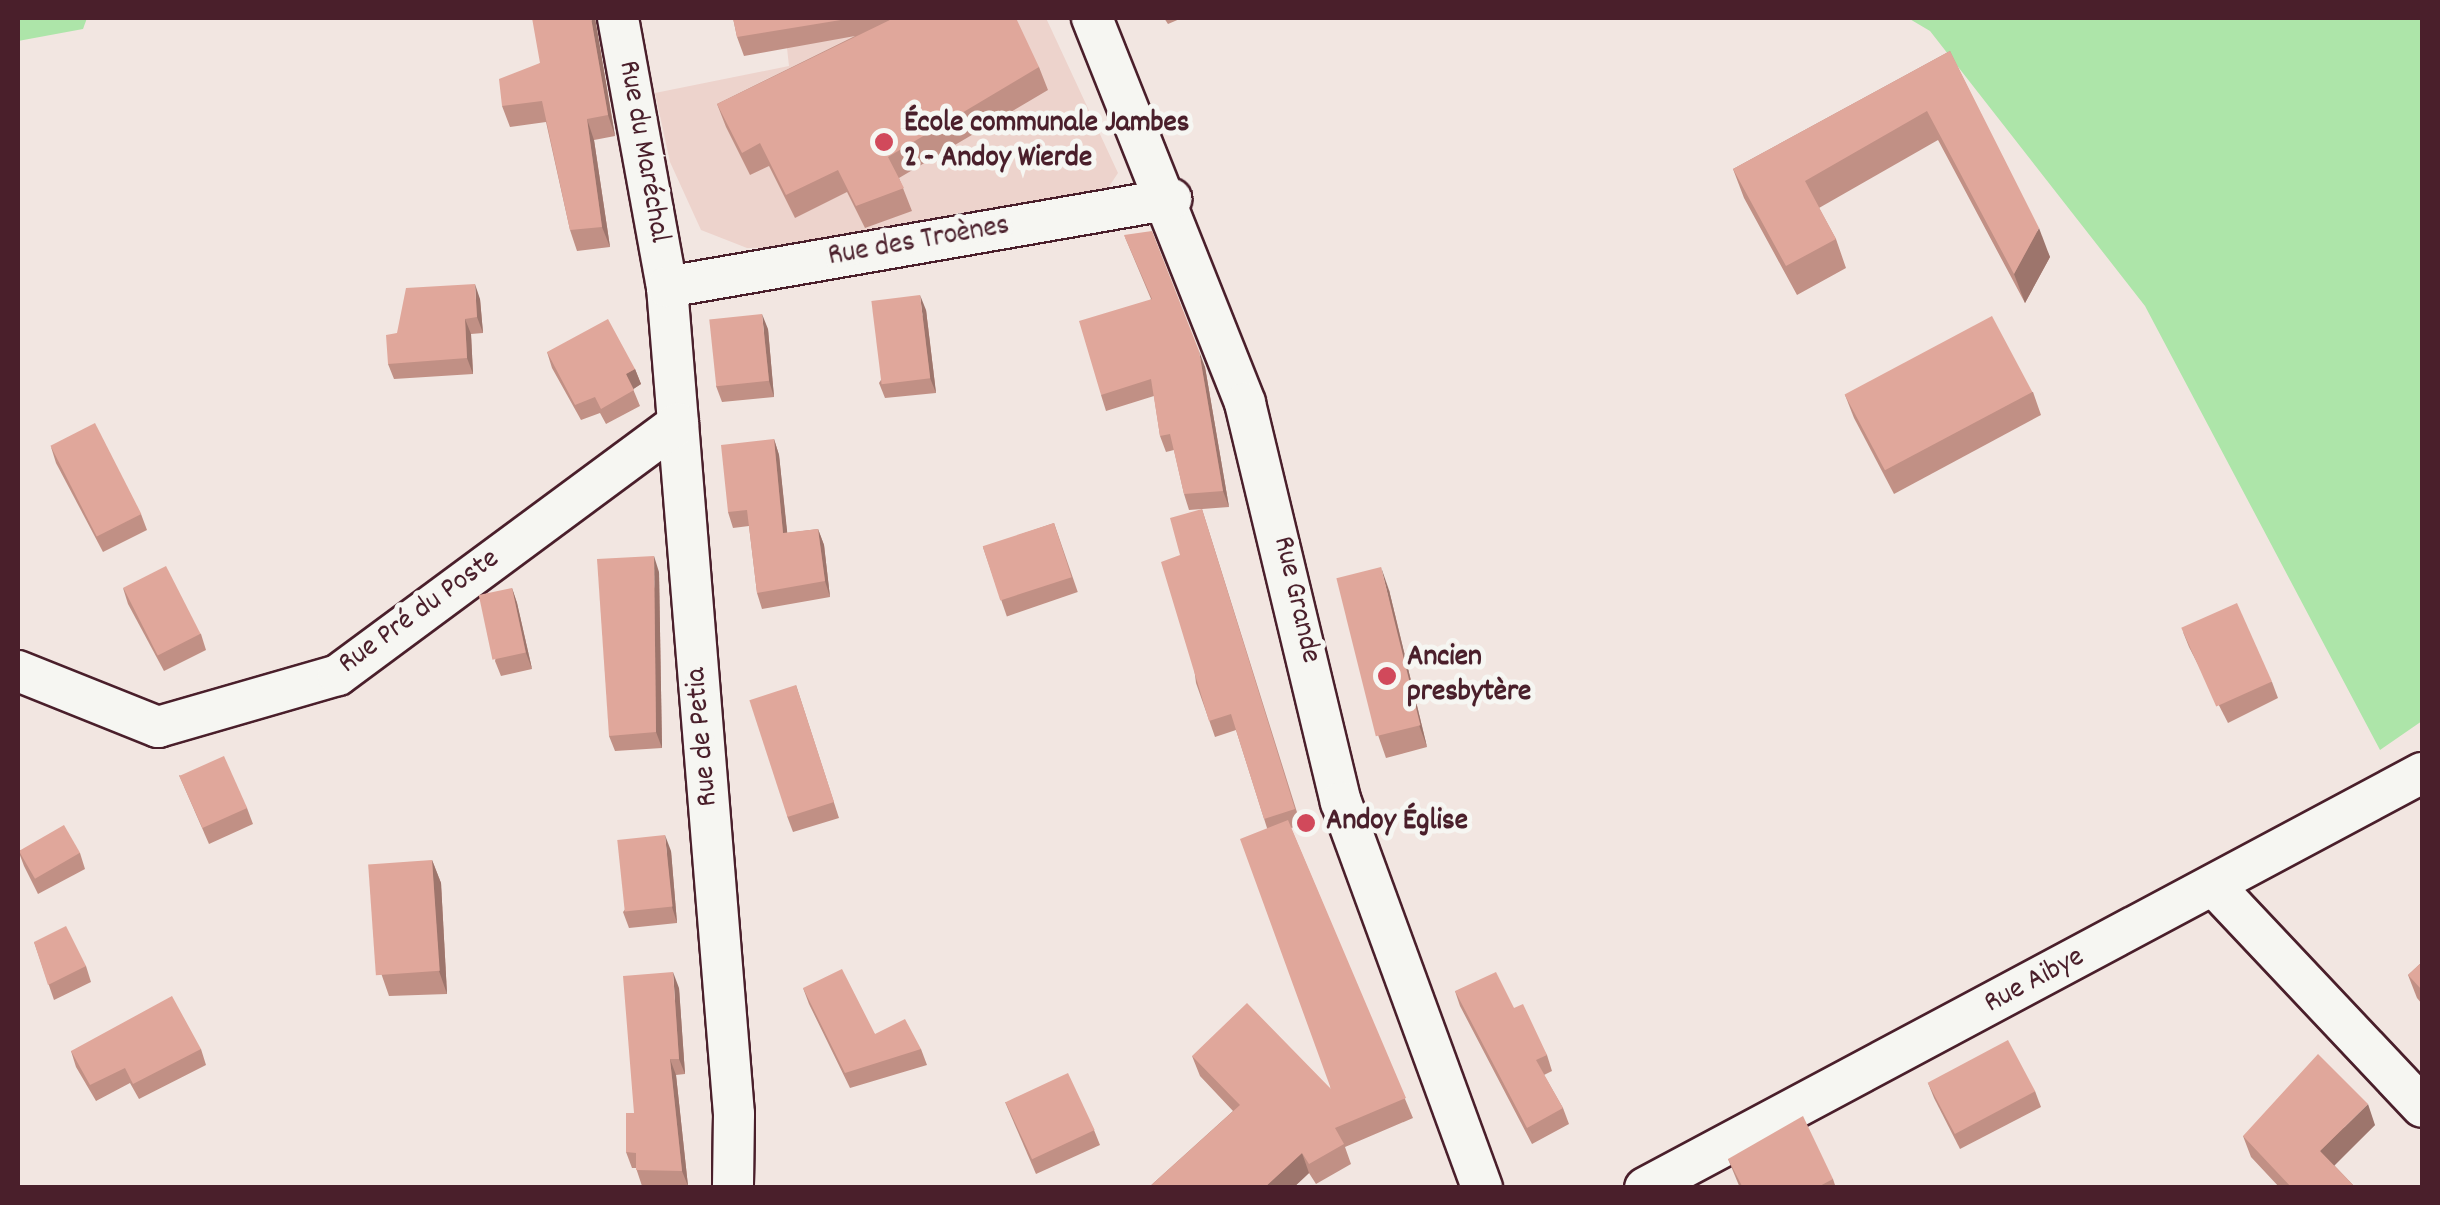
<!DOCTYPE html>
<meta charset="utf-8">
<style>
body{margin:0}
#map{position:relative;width:2440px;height:1205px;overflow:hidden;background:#f2e6e1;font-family:Dekko,sans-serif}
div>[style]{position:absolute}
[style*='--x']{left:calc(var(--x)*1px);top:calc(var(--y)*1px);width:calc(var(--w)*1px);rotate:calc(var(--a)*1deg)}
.built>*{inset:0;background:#edd3cc}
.green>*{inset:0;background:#ade5a9}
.roads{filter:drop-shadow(2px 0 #4a1f2b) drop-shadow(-2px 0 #4a1f2b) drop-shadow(0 2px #4a1f2b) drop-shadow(0 -2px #4a1f2b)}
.minor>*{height:40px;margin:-20px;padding:0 20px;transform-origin:20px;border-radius:20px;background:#f6f6f2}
.wall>*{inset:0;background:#c19085;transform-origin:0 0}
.shaded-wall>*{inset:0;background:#9d756c}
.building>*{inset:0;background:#e0a79b;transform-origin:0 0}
.dots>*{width:28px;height:28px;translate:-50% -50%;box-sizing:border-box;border:5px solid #f6f6f2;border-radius:50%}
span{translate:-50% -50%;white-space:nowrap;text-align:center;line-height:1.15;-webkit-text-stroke:10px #f6f6f2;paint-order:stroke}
.poi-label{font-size:30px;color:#4a1f2b;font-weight:700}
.left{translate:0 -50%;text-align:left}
.street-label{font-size:30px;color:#4a1f2b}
.frame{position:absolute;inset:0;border:20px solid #4a1f2b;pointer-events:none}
</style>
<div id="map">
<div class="built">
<i style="clip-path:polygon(831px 18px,1046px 18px,1118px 173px,1104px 194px,801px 247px,747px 248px,701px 230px,670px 162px,655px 93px,789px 66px,786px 39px)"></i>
</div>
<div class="green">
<i style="clip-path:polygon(18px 18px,87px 18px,83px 29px,18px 41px)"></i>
<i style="clip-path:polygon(1908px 18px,2422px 18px,2422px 721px,2380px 750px,2145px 306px,1930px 31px)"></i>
</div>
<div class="roads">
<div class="minor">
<i style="--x:618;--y:18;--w:273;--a:79.7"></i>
<i style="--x:667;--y:287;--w:830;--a:85.37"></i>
<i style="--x:734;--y:1114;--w:74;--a:90.8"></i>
<i style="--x:1092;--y:18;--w:414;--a:68.3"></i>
<i style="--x:1245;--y:403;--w:410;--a:76.5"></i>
<i style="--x:1341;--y:802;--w:411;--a:69.9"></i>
<i style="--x:667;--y:287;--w:512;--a:-9.9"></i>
<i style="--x:18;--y:671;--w:151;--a:21.8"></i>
<i style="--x:158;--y:727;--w:187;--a:-16.1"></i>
<i style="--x:338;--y:675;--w:423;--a:-36.5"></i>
<i style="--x:2215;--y:887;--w:302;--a:46.7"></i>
<i style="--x:1645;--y:1188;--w:881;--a:-28.11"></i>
</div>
</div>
<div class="wall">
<i style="clip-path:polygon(595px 18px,615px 136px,594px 140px,610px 247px,577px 251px,570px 230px,546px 122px,510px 127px,502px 106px,540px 63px)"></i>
<i style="clip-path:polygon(733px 18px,888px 18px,889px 20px,1039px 67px,1048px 90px,899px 178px,912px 211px,865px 228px,847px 192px,795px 218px,769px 166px,750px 175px,726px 127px,717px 104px,855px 36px,744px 56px,737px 37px)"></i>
<i style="clip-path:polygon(1164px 18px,1182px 18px,1168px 24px)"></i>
<i style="clip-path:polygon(1950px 51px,2050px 257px,2025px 303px,1938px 140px,1819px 208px,1836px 239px,1846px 268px,1797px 295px,1744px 198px,1733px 169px)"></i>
<i style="clip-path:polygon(1124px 235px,1205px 367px,1229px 507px,1189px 510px,1184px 494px,1174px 450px,1166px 452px,1160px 436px,1154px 396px,1106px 411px,1101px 395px,1151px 299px)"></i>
<i style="clip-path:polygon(480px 299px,483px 333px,471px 334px,473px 374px,394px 379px,388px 364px,397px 333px)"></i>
<i style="clip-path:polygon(926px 310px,936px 393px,885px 398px,879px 383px)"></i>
<i style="clip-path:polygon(768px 329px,774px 397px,722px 402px,716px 386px)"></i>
<i style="clip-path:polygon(547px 352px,635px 369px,641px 384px,633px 389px,640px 406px,606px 424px,600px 413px,581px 420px,552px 368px)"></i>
<i style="clip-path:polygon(2033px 392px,2041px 415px,1894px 494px,1854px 418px,1845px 395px)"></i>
<i style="clip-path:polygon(774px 439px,779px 455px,787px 533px,818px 529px,824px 545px,830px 597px,762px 609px,757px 593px,749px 526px,733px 528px,728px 512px)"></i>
<i style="clip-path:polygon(51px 447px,141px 514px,147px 530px,103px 552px,56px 463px)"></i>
<i style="clip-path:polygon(1202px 509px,1301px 825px,1291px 828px,1413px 1118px,1345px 1147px,1351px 1164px,1316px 1184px,1309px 1173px,1293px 1188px,1148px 1188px,1233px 1111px,1200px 1076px,1192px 1056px,1331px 1089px,1267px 828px,1236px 730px,1215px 737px,1196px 683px,1180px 555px)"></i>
<i style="left:1054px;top:523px;width:73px;height:75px;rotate:71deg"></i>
<i style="clip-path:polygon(659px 572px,662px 748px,615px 751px,609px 736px)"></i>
<i style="clip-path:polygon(123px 588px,201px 634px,206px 650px,164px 671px,128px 604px)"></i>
<i style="clip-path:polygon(512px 588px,517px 603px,532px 669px,501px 676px,495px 661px)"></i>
<i style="clip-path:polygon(1389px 590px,1427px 747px,1386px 758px,1378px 735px)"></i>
<i style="clip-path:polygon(2183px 632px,2272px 682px,2278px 698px,2228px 723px,2189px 647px)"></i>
<i style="clip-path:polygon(796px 685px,839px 818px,793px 832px,787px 816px)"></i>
<i style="clip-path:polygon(179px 775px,247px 808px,253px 824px,209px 844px)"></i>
<i style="clip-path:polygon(18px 850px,80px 853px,85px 869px,38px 894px,24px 866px)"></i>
<i style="clip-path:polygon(671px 851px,677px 923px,629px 928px,623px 912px)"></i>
<i style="clip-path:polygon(432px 860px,441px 883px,447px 994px,389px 996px,381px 973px)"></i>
<i style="clip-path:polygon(34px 942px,86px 966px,91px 982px,54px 1000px)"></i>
<i style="clip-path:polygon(2422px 962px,2422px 1004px,2417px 998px,2408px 975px)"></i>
<i style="clip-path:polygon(679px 988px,685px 1074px,676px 1075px,688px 1186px,642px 1186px,636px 1168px,632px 1168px,626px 1152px,634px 1113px)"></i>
<i style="clip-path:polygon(803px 988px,875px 1034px,921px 1049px,927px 1065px,850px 1088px,809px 1004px)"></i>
<i style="clip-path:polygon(1455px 991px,1514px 1008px,1547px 1055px,1552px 1071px,1544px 1075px,1563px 1108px,1569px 1124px,1532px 1144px,1460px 1006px)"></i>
<i style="clip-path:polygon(201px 1049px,206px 1065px,139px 1099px,130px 1083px,96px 1101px,76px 1067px,71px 1051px)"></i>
<i style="clip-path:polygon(1928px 1083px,2035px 1091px,2041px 1107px,1960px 1149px,1934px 1098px)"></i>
<i style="clip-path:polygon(1005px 1102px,1094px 1130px,1100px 1145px,1036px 1174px)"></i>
<i style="clip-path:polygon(2375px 1125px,2334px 1165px,2356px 1188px,2280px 1188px,2251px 1157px,2243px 1136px)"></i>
<i style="clip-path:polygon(1728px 1159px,1833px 1179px,1836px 1188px,1740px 1188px)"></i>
</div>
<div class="shaded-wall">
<i style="clip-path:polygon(591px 18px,595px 18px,615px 136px,608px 115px)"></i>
<i style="clip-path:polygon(587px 119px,594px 140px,610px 247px,602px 227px)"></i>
<i style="clip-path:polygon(2039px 228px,2050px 257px,2025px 303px,2014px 274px)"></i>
<i style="clip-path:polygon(475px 284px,480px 299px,483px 333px,477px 317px)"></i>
<i style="clip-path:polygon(920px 295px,926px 310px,936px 393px,930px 378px)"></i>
<i style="clip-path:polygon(762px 314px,768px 329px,774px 397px,769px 381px)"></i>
<i style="clip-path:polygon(465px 319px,471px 334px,473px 374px,467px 358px)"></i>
<i style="clip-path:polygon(1199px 351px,1205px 367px,1229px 507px,1223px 491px)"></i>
<i style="clip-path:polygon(635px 369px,641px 384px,632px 390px,626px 374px)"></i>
<i style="clip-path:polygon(774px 439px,779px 455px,789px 549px,783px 533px)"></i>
<i style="clip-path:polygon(818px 529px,824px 545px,830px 597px,825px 581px)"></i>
<i style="clip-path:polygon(654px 556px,659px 572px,662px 748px,656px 732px)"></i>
<i style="clip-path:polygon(1381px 567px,1389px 590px,1427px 747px,1419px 725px)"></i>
<i style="clip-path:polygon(512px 588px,517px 603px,532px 669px,526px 653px)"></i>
<i style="clip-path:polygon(665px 835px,671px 851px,677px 923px,672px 907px)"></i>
<i style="clip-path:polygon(432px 860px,441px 883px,447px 994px,439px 971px)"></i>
<i style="clip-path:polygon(673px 972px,679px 988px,685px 1074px,679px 1059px)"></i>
<i style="clip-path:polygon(670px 1059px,676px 1075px,688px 1186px,682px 1171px)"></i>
<i style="clip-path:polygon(2368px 1104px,2375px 1125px,2328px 1172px,2320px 1151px)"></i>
<i style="clip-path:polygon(1302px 1153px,1309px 1173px,1293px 1188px,1264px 1188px)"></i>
</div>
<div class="building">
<i style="clip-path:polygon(532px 18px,591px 18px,608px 115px,587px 119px,602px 227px,570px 230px,542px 101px,502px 106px,499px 79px,540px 63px)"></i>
<i style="clip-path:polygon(733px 18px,853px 18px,737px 37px)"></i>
<i style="clip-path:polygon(894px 18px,1016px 18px,1039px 67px,888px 157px,904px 188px,856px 206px,838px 170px,786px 195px,760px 143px,742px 153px,717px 104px)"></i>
<i style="clip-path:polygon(1950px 51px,2039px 228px,2014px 274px,1927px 111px,1805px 181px,1836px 239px,1786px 266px,1733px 169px)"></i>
<i style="clip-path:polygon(1152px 231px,1199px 351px,1223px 491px,1184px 494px,1170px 434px,1160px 436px,1151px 379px,1101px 395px,1079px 321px,1152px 299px,1124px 235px)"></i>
<i style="clip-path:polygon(475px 284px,477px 317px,465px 319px,467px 358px,388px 364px,386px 335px,397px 333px,406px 288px)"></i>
<i style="left:920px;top:295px;width:84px;height:49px;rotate:83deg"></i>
<i style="left:762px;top:314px;width:67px;height:53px;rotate:84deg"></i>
<i style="left:1992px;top:316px;width:86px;height:167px;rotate:62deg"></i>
<i style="clip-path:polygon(608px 319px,635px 369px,626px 374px,634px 390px,601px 409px,595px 397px,575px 405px,547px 352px)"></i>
<i style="left:95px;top:423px;width:102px;height:50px;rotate:63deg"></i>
<i style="clip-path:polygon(774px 439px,783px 533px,818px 529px,825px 581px,757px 593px,747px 510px,728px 512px,721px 445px)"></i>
<i style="clip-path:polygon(1202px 509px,1295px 809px,1264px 819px,1231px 714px,1209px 721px,1161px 562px,1180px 555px,1170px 518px)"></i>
<i style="left:1054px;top:523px;width:57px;height:75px;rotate:72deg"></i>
<i style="clip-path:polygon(654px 556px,656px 732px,609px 736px,597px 559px)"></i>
<i style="left:166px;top:566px;width:76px;height:48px;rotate:63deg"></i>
<i style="left:1381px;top:567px;width:163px;height:46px;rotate:76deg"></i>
<i style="left:512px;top:588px;width:66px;height:34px;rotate:78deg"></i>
<i style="left:2237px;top:603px;width:86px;height:61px;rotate:66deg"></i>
<i style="left:796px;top:685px;width:123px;height:49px;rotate:72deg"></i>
<i style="left:224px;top:756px;width:57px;height:49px;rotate:66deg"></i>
<i style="clip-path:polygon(1288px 820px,1406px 1098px,1335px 1128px,1344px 1144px,1309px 1164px,1302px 1153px,1264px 1188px,1148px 1188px,1240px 1105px,1192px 1056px,1247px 1003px,1331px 1089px,1240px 839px)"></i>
<i style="left:64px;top:825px;width:32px;height:52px;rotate:60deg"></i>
<i style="left:665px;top:835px;width:72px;height:48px;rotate:84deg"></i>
<i style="left:432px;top:860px;width:111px;height:64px;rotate:86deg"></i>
<i style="clip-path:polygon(66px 926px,86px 966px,48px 985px,34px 942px)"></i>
<i style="clip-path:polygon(2422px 962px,2422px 990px,2408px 975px)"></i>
<i style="clip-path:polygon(842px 969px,875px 1034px,905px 1019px,921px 1049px,845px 1073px,803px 988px)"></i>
<i style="clip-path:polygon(673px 972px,679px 1059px,670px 1059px,682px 1171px,636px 1170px,636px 1153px,626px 1152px,626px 1113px,634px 1113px,623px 976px)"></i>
<i style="clip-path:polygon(1496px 972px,1514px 1008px,1523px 1004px,1547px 1055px,1536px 1060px,1563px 1108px,1527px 1128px,1455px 991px)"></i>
<i style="clip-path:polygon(172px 996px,201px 1049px,133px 1084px,125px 1068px,90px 1085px,71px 1051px)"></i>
<i style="left:2008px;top:1040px;width:58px;height:91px;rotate:62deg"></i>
<i style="clip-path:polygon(2318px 1054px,2368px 1104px,2320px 1151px,2356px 1188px,2292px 1188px,2243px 1136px)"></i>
<i style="left:1068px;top:1073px;width:63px;height:69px;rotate:65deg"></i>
<i style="clip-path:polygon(1803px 1116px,1833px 1179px,1816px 1188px,1743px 1188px,1728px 1159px)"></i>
</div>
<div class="dots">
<i style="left:884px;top:142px;background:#d1495b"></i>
<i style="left:1387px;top:676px;background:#d1495b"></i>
<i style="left:1306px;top:823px;background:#d1495b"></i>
</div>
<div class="poi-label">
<span class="left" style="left:904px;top:142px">École communale Jambes<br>2 - Andoy Wierde</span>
<span class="left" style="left:1407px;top:676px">Ancien<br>presbytère</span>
<span class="left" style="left:1326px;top:823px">Andoy Église</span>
</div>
<div class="street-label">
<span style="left:642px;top:152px;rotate:80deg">Rue du Maréchal</span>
<span style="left:919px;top:243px;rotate:-10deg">Rue des Troènes</span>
<span style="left:1295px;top:600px;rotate:77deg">Rue Grande</span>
<span style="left:420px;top:613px;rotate:-36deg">Rue Pré du Poste</span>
<span style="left:704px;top:737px;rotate:-95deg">Rue de Petia</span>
<span style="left:2035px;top:982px;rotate:-28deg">Rue Aibye</span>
</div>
<div class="frame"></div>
</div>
